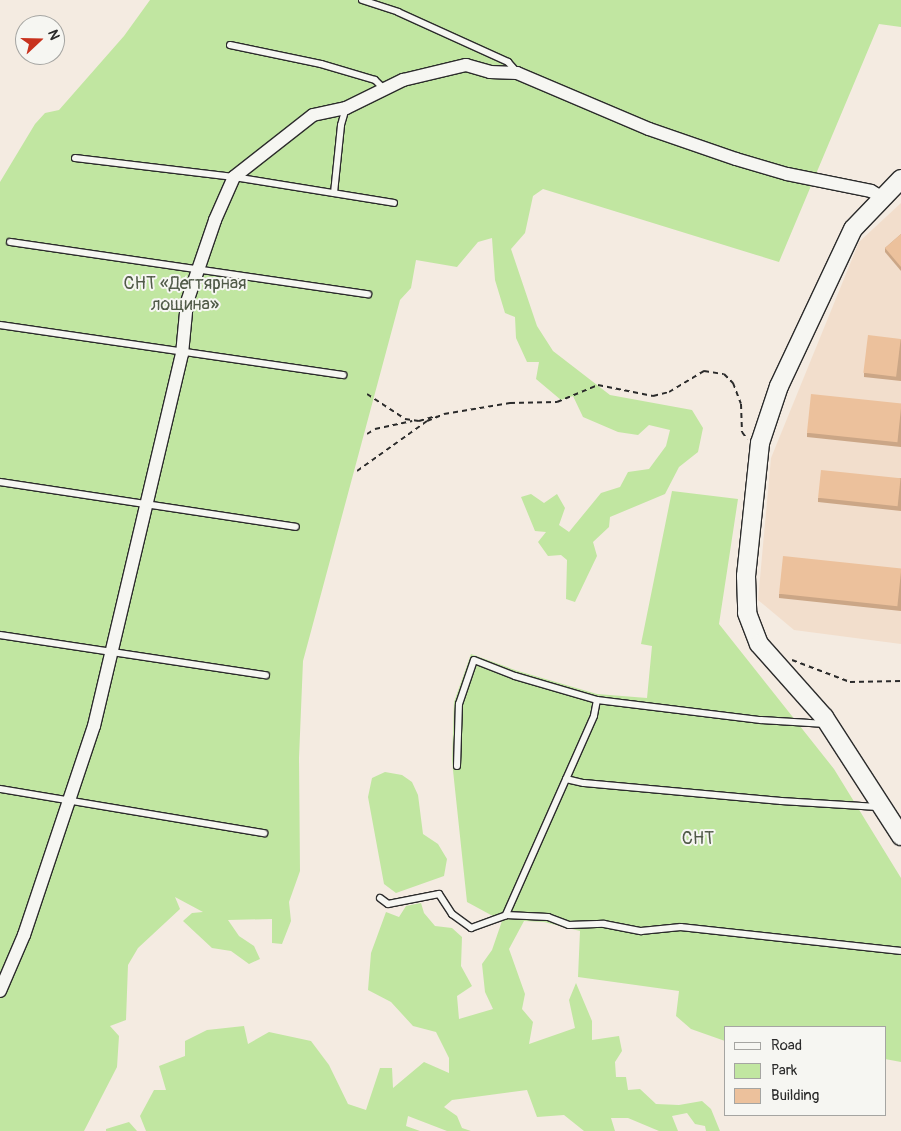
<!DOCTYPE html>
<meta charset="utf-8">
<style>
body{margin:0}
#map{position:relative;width:901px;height:1131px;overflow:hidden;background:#f4ebe1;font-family:Pangolin,sans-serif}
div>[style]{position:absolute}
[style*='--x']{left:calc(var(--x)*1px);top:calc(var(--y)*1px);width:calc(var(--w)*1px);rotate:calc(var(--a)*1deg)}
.built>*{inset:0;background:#f2decc}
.green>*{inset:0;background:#c1e6a1}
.path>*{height:2px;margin-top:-1px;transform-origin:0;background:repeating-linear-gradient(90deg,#2b2b2b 0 5px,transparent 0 9px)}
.roads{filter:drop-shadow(1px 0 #2b2b2b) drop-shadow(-1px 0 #2b2b2b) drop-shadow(0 1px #2b2b2b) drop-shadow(0 -1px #2b2b2b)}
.lane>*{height:6px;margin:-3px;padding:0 3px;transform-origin:3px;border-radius:3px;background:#f6f6f2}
.street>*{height:12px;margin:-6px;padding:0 6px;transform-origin:6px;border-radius:6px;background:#f6f6f2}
.secondary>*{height:18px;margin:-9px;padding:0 9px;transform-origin:9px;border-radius:9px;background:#f6f6f2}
.wall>*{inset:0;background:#cba686}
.building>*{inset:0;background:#ecc19c;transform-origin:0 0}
span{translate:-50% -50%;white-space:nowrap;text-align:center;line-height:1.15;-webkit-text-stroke:4px #f6f6f2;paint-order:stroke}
.park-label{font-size:18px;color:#505a48}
.legend{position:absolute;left:724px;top:1026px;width:162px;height:90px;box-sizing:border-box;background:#f6f6f2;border:1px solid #a5a5a2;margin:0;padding:6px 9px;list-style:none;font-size:15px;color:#2b2b2b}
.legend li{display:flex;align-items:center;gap:10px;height:25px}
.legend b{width:25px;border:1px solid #a5a5a2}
.north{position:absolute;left:15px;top:15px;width:50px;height:50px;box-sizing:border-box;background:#f6f6f2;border:1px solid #a5a5a2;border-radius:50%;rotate:69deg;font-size:14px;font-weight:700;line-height:20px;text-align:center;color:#2b2b2b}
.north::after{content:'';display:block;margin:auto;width:18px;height:22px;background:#c8321e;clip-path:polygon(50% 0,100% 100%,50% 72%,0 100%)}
</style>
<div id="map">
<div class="built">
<i style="clip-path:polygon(901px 203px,901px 644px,794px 630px,758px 600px,771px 458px,859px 242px)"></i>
</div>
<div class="green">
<i style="clip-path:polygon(150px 0,901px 0,901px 27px,879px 24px,779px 262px,543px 189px,533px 196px,525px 233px,511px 249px,537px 326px,553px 351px,610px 395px,692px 410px,703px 428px,698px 452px,679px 467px,665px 494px,610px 517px,609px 527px,593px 542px,597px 556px,575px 602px,566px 599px,567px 560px,561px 555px,548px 556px,538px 542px,546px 532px,535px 531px,521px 497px,531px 494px,544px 503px,557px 494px,565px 508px,559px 525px,569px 532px,601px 493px,620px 487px,628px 472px,649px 469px,666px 446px,670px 430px,649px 425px,638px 435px,618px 432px,583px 417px,573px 396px,561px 400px,536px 379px,539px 362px,527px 362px,516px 338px,515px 317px,505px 313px,495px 280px,492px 238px,478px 242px,457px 267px,416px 260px,411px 288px,400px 300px,303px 661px,299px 758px,300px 871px,289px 902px,291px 921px,282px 944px,272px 943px,272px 919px,228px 920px,239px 936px,254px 946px,260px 959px,249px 964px,231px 951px,212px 948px,183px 921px,192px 913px,203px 912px,175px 897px,180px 909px,138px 948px,128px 965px,126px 1020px,110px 1026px,119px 1036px,117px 1067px,84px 1131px,0 1131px,0 182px,35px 124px,45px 113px,59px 110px,124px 36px)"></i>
<i style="clip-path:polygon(672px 491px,738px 499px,719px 624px,834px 769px,901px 878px,901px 1062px,885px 1059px,885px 1027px,725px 1027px,725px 1041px,691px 1029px,676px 1016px,679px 991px,578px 977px,580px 931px,544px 922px,524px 921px,509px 949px,525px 994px,522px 1009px,533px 1022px,529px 1044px,575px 1028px,569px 1000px,576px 983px,592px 1021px,592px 1040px,619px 1036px,622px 1051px,615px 1062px,616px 1077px,626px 1077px,628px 1090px,640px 1089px,656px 1104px,679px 1105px,702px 1101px,711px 1109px,720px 1131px,706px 1131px,705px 1126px,695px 1124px,687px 1113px,672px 1116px,678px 1131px,659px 1131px,628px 1118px,611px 1118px,615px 1131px,584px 1131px,564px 1115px,537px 1117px,527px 1090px,452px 1100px,444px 1107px,457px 1116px,462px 1128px,471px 1131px,447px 1131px,408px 1116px,406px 1126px,420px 1131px,146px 1131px,140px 1116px,154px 1090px,166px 1090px,159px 1066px,185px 1056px,185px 1041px,207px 1030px,244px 1026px,248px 1044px,269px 1032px,311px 1041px,329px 1065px,348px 1104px,366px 1110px,380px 1068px,392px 1068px,393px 1088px,424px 1062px,449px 1073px,449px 1058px,436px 1032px,413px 1026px,391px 1002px,368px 990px,371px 953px,386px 912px,399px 917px,406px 906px,421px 903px,424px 913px,435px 926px,452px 928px,462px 937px,461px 966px,472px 986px,457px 996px,459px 1019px,493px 1009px,485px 992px,482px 964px,492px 950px,502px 921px,467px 902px,452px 761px,454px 702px,471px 654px,518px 671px,597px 694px,647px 698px,652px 646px,641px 644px)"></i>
<i style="clip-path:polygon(385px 772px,402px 775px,412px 782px,418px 795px,423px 834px,438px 844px,447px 859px,444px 876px,396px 893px,384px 884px,368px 797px,372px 778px)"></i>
<i style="clip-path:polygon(129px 1122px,137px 1131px,106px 1131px,106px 1129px)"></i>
</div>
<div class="path">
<i style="--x:367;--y:394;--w:45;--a:33.3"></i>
<i style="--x:405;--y:419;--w:14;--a:8"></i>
<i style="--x:419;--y:421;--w:18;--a:-16"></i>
<i style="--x:367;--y:434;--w:9;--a:-32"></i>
<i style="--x:375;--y:429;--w:38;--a:-12"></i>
<i style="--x:357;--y:471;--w:86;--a:-35.5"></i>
<i style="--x:427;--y:421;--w:18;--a:-22"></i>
<i style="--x:444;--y:414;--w:67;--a:-9.5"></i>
<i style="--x:510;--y:403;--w:47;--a:-1.2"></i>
<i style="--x:557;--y:402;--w:44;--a:-22.5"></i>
<i style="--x:598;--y:385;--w:56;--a:11.3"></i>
<i style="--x:653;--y:396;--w:16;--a:-14"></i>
<i style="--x:669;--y:392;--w:41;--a:-31"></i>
<i style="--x:704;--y:371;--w:20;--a:9"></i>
<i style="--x:724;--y:374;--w:13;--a:45"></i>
<i style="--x:733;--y:383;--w:22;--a:69"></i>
<i style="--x:741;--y:404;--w:28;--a:88"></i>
<i style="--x:742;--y:432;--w:9;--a:54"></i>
<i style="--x:792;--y:660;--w:62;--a:20.8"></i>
<i style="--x:850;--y:682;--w:51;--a:-1.1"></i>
</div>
<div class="roads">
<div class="lane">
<i style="--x:362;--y:0;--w:38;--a:18"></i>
<i style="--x:398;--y:12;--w:121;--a:24.4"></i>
<i style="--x:508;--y:62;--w:12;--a:48"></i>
<i style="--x:230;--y:45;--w:93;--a:11.8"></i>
<i style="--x:321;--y:64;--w:56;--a:16.5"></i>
<i style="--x:375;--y:80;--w:13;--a:45"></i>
<i style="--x:75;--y:158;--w:160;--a:6.8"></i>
<i style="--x:234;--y:177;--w:162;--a:9.2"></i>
<i style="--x:334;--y:193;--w:68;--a:-84.1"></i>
<i style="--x:341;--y:125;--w:18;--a:-74"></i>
<i style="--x:10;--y:242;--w:362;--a:8.3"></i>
<i style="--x:0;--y:325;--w:347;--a:8.3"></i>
<i style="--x:0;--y:482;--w:299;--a:8.6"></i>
<i style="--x:0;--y:635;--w:269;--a:8.6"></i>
<i style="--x:597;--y:700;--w:16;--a:101"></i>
<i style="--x:594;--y:716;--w:218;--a:113.9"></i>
<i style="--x:506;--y:915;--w:42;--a:2.7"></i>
<i style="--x:548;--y:917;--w:22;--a:21"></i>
<i style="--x:569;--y:925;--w:35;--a:-2"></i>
<i style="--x:604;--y:924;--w:38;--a:11"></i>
<i style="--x:641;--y:931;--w:40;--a:-5.7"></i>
<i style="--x:681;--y:927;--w:221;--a:6.2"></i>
<i style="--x:457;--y:766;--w:62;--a:-88.2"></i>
<i style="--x:459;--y:704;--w:46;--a:-71.2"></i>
<i style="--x:474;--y:660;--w:44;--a:21.3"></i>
<i style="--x:515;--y:676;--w:85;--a:16.3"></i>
<i style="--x:597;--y:700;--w:165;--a:7"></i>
<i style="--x:761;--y:720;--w:65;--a:3.5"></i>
<i style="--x:566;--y:779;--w:18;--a:13"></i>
<i style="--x:584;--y:783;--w:198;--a:5.2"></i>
<i style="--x:781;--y:801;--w:97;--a:3.5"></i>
<i style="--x:0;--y:789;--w:268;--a:9.5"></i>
<i style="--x:380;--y:898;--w:10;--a:37"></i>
<i style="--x:388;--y:904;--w:52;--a:-11.1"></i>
<i style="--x:439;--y:894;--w:24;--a:57"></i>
<i style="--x:452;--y:914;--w:24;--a:36"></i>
<i style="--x:471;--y:928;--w:37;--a:-20"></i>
</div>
<div class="street">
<i style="--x:0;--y:991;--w:61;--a:-66.8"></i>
<i style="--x:24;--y:935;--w:220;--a:-71.5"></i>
<i style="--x:94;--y:726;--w:382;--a:-76.7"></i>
<i style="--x:182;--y:354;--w:52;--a:-84.5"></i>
<i style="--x:187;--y:302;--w:87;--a:-71.1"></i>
<i style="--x:215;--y:220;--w:47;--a:-66.2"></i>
<i style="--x:234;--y:177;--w:100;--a:-38.1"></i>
<i style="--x:313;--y:115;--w:34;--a:-12"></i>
<i style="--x:346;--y:108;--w:64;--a:-26.2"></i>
<i style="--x:403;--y:80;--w:65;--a:-13.4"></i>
<i style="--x:466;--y:65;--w:25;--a:16"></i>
<i style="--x:490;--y:72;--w:27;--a:2"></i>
<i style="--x:517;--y:73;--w:143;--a:23"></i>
<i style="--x:649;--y:129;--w:92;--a:19"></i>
<i style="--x:736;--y:159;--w:53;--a:16.4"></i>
<i style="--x:787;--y:174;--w:86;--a:11.4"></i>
<i style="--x:871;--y:191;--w:14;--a:30"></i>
</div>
<div class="secondary">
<i style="--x:901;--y:179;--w:69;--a:133.8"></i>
<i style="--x:853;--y:229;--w:174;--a:115.2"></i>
<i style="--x:779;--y:386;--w:60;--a:108.4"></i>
<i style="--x:760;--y:443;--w:134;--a:96"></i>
<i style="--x:746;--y:576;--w:37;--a:88"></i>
<i style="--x:747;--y:613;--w:33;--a:69"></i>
<i style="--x:759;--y:644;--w:98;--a:48.3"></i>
<i style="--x:824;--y:717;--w:142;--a:57.1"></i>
</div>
</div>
<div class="wall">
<i style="clip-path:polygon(901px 234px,901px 271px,885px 252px,885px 248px)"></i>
<i style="clip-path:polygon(901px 339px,901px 381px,864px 377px,864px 373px)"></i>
<i style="clip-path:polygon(901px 404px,901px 447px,807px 437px,807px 433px)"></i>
<i style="clip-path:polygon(901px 478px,901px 511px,818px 502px,818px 498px)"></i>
<i style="clip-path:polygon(901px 569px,901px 611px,779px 598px,779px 594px)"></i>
</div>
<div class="building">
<i style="clip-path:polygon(901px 234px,901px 267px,885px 248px)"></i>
<i style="left:868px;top:335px;width:33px;height:38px;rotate:7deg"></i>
<i style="left:811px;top:394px;width:91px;height:39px;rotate:6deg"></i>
<i style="left:821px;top:470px;width:80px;height:28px;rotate:6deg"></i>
<i style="left:783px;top:556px;width:119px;height:38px;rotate:6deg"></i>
</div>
<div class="park-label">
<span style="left:185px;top:295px">СНТ «Дегтярная<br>лощина»</span>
<span style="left:698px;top:839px">СНТ</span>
</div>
<ul class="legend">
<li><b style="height:6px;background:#f6f6f2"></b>Road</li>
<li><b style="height:14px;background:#c1e6a1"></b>Park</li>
<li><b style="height:14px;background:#ecc19c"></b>Building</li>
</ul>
<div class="north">N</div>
</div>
